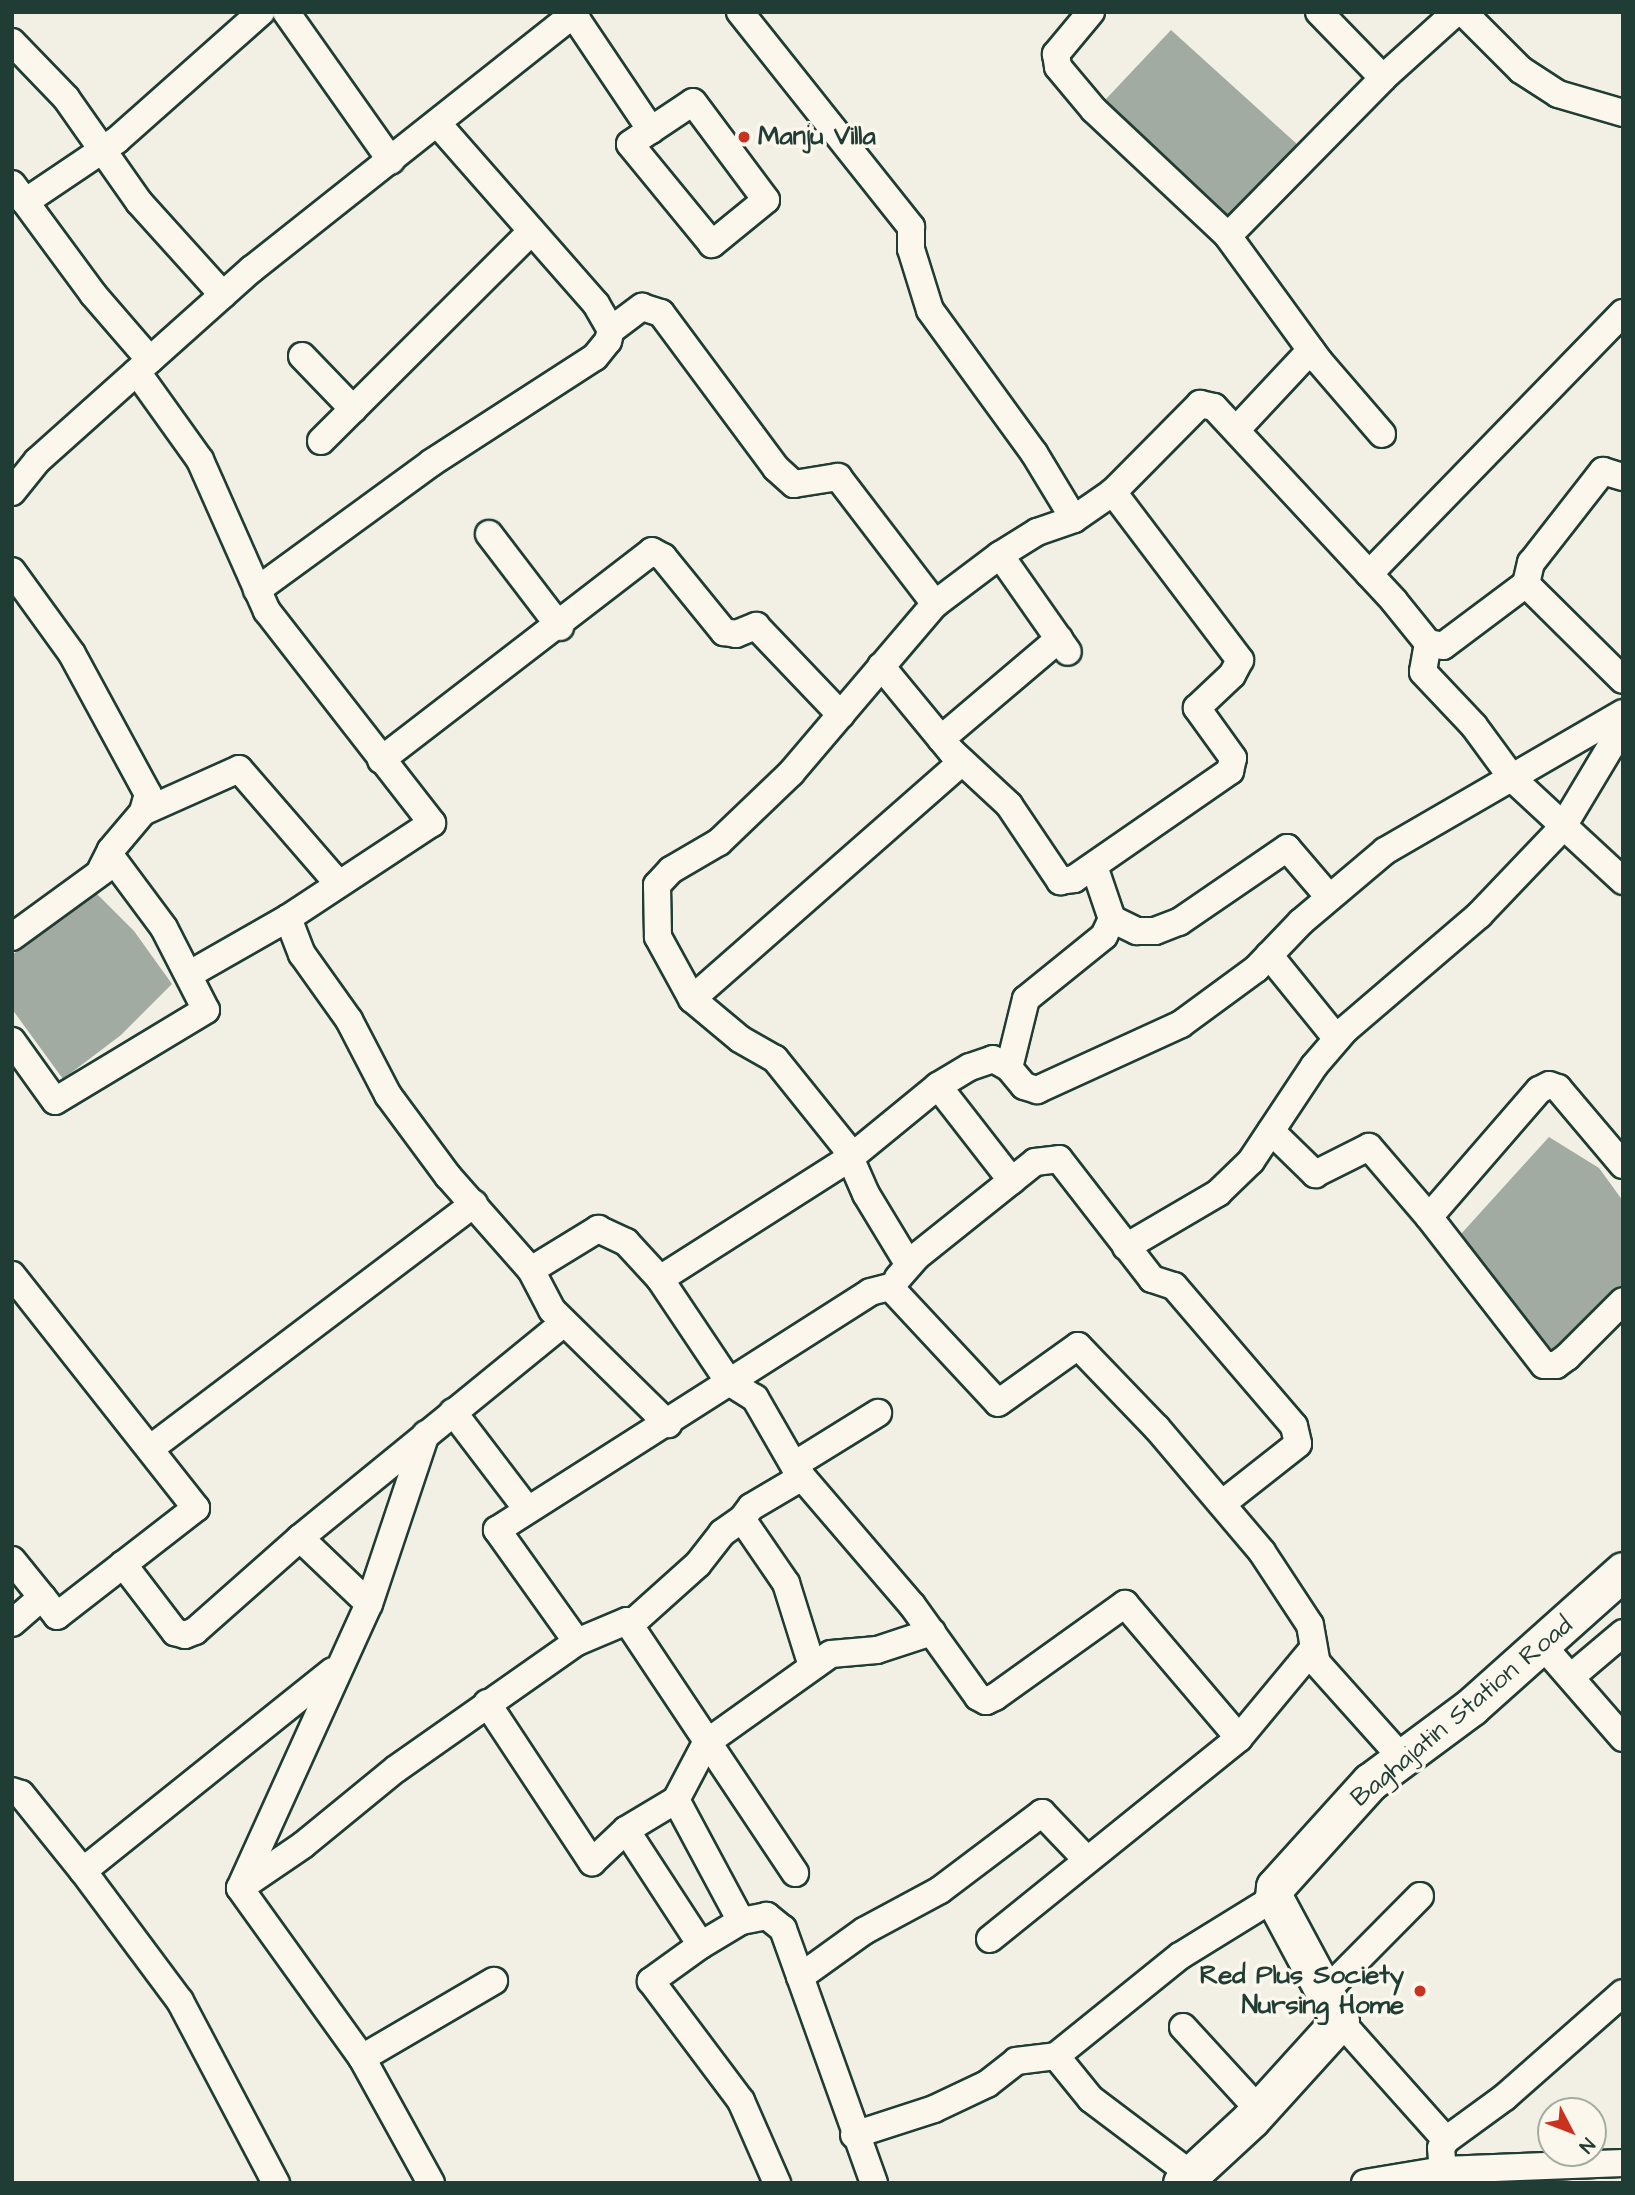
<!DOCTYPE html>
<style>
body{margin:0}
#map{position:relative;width:1635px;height:2195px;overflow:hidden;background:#f2f0e5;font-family:"Architects Daughter",sans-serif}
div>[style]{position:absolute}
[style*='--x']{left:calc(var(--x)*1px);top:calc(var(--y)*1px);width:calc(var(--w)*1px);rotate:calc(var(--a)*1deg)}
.water>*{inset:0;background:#a2aba1}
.roads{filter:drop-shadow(2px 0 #1f3d34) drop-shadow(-2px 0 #1f3d34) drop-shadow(0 2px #1f3d34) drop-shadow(0 -2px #1f3d34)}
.street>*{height:26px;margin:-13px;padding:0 13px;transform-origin:13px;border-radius:13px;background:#fbf7ec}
.secondary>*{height:37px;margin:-18.5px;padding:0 18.5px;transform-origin:18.5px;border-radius:18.5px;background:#fbf7ec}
.dots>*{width:19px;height:19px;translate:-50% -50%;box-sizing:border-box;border:4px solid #fbf7ec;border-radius:50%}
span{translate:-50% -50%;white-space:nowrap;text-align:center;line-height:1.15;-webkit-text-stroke:7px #fbf7ec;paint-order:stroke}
.poi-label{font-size:26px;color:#1f3d34;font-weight:700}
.left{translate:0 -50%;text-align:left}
.right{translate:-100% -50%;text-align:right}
.street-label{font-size:26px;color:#1f3d34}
.frame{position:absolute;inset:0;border:14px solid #1f3d34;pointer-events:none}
.north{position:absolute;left:1537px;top:2097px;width:70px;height:70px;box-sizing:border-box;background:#fbf7ec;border:2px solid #a3ada2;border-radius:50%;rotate:132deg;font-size:19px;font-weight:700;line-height:28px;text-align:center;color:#1f3d34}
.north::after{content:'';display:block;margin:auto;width:24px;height:32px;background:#c8321e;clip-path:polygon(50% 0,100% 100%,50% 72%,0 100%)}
</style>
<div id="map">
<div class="water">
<i style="clip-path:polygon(1171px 30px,1298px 145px,1303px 157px,1247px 213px,1214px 219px,1117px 119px,1106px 99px)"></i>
<i style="clip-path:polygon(95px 892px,134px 931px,172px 984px,121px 1035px,63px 1079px,12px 1009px,12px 955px)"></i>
<i style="clip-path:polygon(1549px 1137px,1599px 1168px,1623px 1201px,1623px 1299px,1547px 1361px,1461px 1234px)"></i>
</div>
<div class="roads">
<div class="street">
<i style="--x:286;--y:12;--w:182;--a:54.8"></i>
<i style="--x:740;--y:12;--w:275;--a:51.5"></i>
<i style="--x:911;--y:227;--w:22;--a:90"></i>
<i style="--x:911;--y:249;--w:64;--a:72.7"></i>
<i style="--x:930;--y:310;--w:177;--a:54"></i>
<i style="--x:1034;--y:453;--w:77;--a:58.8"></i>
<i style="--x:1074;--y:519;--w:47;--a:-34.7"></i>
<i style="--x:1113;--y:492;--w:124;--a:-45.3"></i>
<i style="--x:1200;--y:404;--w:14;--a:12"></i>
<i style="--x:1214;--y:407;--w:265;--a:47.1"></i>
<i style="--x:1394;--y:601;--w:54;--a:51"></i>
<i style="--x:1428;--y:643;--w:29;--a:100"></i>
<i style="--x:1423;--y:672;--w:74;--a:46.6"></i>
<i style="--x:1474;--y:726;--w:66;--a:53.7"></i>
<i style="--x:1513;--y:779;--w:150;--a:42.8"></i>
<i style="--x:1091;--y:12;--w:55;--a:129.8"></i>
<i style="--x:1056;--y:54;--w:13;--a:81"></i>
<i style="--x:1058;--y:67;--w:56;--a:50.1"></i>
<i style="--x:1094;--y:110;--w:184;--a:43.2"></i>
<i style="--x:1319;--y:12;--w:92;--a:45.9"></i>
<i style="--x:1463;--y:12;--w:82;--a:45"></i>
<i style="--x:1521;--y:70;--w:44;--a:33"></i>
<i style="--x:1558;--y:94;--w:68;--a:16.3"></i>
<i style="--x:573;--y:14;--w:140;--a:56.1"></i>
<i style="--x:651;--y:130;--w:50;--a:-33.7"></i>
<i style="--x:693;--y:102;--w:122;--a:53.3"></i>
<i style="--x:766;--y:200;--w:70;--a:140.8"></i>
<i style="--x:712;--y:244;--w:129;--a:-129.4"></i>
<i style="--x:630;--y:144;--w:25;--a:-34"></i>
<i style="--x:12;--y:42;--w:78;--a:46"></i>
<i style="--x:66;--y:98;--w:127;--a:54.9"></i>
<i style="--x:139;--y:202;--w:125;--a:47.9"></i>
<i style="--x:12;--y:184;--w:137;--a:53.6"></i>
<i style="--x:93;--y:294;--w:87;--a:49.2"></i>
<i style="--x:25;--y:202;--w:111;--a:-34"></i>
<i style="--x:117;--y:140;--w:193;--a:-41.6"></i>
<i style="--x:611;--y:330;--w:39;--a:-37"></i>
<i style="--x:642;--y:307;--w:20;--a:18"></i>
<i style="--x:661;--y:313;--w:193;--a:53.4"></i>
<i style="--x:776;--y:468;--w:24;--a:42"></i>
<i style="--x:794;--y:484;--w:45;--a:-9"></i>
<i style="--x:838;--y:477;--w:160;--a:52.6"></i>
<i style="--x:302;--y:356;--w:74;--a:46.1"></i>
<i style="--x:137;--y:372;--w:108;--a:54.4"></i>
<i style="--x:200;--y:460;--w:165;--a:66.1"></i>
<i style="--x:267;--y:611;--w:269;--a:52.1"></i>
<i style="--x:432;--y:823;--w:173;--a:146.6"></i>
<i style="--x:288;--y:918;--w:113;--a:150.3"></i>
<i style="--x:1237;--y:429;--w:108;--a:-46.9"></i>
<i style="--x:1382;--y:434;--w:96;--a:-130.8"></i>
<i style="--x:1319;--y:361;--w:155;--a:-126.1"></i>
<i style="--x:1228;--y:236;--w:221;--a:-45.5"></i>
<i style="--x:1383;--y:78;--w:98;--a:-42.1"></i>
<i style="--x:321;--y:441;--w:295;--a:-44.9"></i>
<i style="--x:12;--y:492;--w:40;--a:-51"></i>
<i style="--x:37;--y:461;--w:288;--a:-41.8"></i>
<i style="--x:252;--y:269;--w:414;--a:-38.4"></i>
<i style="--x:489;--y:534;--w:117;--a:52.6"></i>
<i style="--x:1000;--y:555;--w:118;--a:55"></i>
<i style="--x:12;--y:571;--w:102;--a:54.1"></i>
<i style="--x:72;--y:654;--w:159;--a:61.5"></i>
<i style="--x:148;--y:794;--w:19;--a:106"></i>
<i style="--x:143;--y:812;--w:50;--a:130.1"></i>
<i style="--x:111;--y:850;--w:22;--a:117"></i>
<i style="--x:1369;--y:574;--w:364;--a:-45.8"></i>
<i style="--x:1526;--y:584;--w:22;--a:-77"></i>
<i style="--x:1531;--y:563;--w:117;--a:-52"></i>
<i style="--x:1603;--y:471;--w:21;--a:17"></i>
<i style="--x:257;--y:590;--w:215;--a:-36.1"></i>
<i style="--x:431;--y:463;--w:195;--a:-32.9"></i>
<i style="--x:595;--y:357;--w:21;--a:-51"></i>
<i style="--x:608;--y:341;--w:11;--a:-75"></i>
<i style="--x:611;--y:330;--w:30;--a:-120"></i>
<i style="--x:596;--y:304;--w:240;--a:-131.3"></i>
<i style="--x:1428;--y:643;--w:15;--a:11"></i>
<i style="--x:1443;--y:646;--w:104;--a:-36.8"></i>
<i style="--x:1526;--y:584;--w:136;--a:44.7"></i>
<i style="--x:881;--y:666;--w:112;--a:50.5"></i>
<i style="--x:952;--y:752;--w:78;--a:42.9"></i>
<i style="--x:1009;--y:805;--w:92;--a:56.1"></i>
<i style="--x:1060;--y:881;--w:14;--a:-8"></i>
<i style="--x:1074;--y:879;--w:190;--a:-34.7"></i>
<i style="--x:1230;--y:771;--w:13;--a:-77"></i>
<i style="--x:1233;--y:758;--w:62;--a:-125.8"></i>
<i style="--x:1197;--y:708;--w:48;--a:-43.3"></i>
<i style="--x:1232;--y:675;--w:17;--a:-62"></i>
<i style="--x:1240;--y:660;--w:211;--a:-127.1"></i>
<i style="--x:941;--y:739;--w:155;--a:-40.3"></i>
<i style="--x:381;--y:760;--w:342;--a:-37.6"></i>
<i style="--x:652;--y:551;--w:13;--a:29"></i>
<i style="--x:663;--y:557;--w:97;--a:50.9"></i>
<i style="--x:724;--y:632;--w:12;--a:9"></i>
<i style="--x:736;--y:634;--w:22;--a:-22"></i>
<i style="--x:756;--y:626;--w:123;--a:46.3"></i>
<i style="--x:143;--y:812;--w:105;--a:-24.1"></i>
<i style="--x:239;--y:769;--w:150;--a:49.1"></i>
<i style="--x:288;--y:918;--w:39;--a:69"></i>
<i style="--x:302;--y:954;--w:81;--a:54.5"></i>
<i style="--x:349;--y:1020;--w:85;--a:62.5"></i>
<i style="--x:388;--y:1095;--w:101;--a:53.5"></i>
<i style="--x:448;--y:1176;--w:125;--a:48.6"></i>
<i style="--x:531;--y:1270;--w:79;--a:-31.5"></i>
<i style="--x:598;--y:1229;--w:31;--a:25"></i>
<i style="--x:626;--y:1242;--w:50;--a:47.4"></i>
<i style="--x:660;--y:1279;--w:124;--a:56.2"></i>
<i style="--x:729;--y:1382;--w:31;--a:32"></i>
<i style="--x:755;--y:1398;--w:84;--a:60.1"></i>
<i style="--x:797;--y:1471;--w:177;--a:49.4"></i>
<i style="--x:912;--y:1605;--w:113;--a:54.3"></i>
<i style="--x:978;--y:1697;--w:9;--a:27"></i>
<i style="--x:986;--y:1701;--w:10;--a:-24"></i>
<i style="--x:995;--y:1697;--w:160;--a:-35.6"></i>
<i style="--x:1125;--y:1604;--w:176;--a:49.6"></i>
<i style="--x:1112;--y:919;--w:28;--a:26"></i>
<i style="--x:1137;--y:931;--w:18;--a:0"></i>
<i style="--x:1155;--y:931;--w:26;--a:-21"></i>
<i style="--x:1179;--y:922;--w:131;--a:-34.4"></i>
<i style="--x:1287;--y:848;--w:65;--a:49.4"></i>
<i style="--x:12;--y:937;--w:127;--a:-36.1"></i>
<i style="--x:115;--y:862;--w:82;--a:53.4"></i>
<i style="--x:164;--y:928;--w:92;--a:62.9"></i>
<i style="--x:206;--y:1010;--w:176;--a:148.9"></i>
<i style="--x:55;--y:1101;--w:74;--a:-125.6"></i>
<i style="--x:1269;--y:955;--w:108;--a:51"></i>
<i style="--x:692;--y:999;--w:359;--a:-41.3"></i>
<i style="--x:1009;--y:1068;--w:71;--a:-76.2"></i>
<i style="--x:1026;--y:999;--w:100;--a:-38.9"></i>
<i style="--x:1104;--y:936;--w:19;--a:-65"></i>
<i style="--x:1112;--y:919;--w:56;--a:-108.8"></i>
<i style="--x:938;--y:1086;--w:120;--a:52.1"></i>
<i style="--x:1271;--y:1131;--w:62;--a:44.3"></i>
<i style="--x:1315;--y:1174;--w:60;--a:-26.6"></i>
<i style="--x:1369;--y:1147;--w:92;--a:49.4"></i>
<i style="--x:1623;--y:1165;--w:101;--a:-130.2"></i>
<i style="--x:1558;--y:1088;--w:9;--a:-162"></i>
<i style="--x:1549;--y:1085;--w:11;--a:153"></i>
<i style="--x:1539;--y:1090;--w:168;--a:130.9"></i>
<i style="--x:1429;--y:1217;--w:187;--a:52.2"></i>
<i style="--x:1544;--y:1365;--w:12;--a:0"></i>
<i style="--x:1556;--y:1365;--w:14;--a:-36"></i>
<i style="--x:1567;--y:1357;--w:79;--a:-45"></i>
<i style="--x:1126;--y:1247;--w:107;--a:-30.4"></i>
<i style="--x:1218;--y:1193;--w:46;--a:-44.1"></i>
<i style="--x:1251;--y:1161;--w:114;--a:-56.4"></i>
<i style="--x:1314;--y:1066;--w:48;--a:-49.3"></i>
<i style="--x:1345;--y:1030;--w:177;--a:-40.6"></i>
<i style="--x:1479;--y:915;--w:120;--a:-46.3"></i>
<i style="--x:1562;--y:828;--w:119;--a:-59.1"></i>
<i style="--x:909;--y:1265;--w:83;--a:-121.2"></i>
<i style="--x:866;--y:1194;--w:52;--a:-113.6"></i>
<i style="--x:845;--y:1146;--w:112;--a:-128.8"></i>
<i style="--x:775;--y:1059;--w:40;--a:-150.3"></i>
<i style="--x:740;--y:1039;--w:62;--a:-140.2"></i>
<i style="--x:692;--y:999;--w:71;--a:-118.7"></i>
<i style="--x:658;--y:937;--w:52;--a:-91.1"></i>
<i style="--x:657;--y:885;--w:21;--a:-47"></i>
<i style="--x:671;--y:870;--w:56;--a:-30.3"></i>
<i style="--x:719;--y:842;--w:100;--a:-43.8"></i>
<i style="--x:791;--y:773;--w:222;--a:-49.6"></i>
<i style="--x:935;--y:604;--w:81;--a:-37"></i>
<i style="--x:1000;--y:555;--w:44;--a:-31.9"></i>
<i style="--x:1037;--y:532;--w:39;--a:-19"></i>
<i style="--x:531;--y:1270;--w:45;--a:62.3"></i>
<i style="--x:552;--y:1310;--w:163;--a:44.5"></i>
<i style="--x:12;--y:1275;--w:297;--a:51.7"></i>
<i style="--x:196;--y:1508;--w:176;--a:142.2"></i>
<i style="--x:57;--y:1616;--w:24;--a:-128"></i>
<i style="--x:42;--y:1597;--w:40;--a:139"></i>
<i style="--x:898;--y:1278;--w:28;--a:-49"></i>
<i style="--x:916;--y:1257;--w:152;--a:-38.6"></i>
<i style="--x:1035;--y:1162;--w:24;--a:-7"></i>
<i style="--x:1059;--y:1159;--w:152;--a:52.2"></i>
<i style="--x:1152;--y:1279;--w:23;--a:18"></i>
<i style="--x:1174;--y:1286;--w:184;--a:49.4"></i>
<i style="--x:1294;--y:1426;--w:18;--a:77"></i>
<i style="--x:1298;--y:1444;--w:95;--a:141.8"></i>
<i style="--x:660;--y:1279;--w:225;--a:-32.5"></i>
<i style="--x:850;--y:1158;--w:114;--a:-39.3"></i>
<i style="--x:938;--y:1086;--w:37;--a:-31"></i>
<i style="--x:970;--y:1067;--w:24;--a:-19"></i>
<i style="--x:993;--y:1059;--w:18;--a:29"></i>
<i style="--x:1009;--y:1068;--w:23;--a:50"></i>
<i style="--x:1024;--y:1086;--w:14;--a:17"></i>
<i style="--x:1037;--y:1090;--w:158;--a:-24.6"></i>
<i style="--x:1181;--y:1024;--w:93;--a:-36.3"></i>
<i style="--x:1256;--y:969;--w:65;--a:-46.2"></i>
<i style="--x:1301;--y:922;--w:110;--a:-40.2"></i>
<i style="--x:1385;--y:851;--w:275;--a:-30.1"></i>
<i style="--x:453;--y:1412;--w:122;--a:52.7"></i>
<i style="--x:151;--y:1448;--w:405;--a:-37.1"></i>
<i style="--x:794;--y:1465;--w:99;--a:-31.8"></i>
<i style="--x:802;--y:1477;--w:59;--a:149.5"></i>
<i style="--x:751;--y:1507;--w:15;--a:127"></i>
<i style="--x:742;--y:1519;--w:78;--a:55.5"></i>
<i style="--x:786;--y:1583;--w:87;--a:72.6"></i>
<i style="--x:300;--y:1538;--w:95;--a:43.7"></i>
<i style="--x:12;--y:1560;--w:48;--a:51"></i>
<i style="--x:123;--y:1564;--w:86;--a:52.6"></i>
<i style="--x:175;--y:1632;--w:10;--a:17"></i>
<i style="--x:185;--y:1635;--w:11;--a:-22"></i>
<i style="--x:195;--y:1631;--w:140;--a:-41.5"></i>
<i style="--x:300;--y:1538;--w:340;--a:-39.2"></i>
<i style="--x:630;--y:1625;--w:91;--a:-41.9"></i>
<i style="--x:698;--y:1564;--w:39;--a:-52"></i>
<i style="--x:722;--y:1533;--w:24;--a:-35"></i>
<i style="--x:577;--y:1642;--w:54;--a:-22.8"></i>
<i style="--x:627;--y:1621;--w:303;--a:56.3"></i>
<i style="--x:1543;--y:1646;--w:122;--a:49"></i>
<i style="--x:1571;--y:1677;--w:68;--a:-40.2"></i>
<i style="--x:487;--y:1703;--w:191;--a:56.6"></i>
<i style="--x:592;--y:1862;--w:47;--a:-43.3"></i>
<i style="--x:626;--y:1830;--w:137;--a:56.9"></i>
<i style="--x:701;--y:1945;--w:62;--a:144.2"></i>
<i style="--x:651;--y:1981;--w:150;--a:53.1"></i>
<i style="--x:741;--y:2101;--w:90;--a:66.3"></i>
<i style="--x:12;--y:1791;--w:9;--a:18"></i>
<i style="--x:21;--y:1794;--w:99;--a:51.2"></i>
<i style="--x:83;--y:1871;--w:162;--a:53.3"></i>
<i style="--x:180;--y:2001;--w:206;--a:62.2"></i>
<i style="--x:626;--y:1830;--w:58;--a:-31"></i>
<i style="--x:83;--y:1871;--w:320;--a:-38.7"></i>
<i style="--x:240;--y:1888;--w:312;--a:-65.6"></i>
<i style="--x:369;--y:1604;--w:179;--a:-71.5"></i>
<i style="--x:990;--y:1939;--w:320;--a:-38.9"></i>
<i style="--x:1239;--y:1738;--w:114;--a:-50.3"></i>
<i style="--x:701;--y:1945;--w:47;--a:-31"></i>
<i style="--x:800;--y:1977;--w:79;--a:-35.7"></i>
<i style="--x:864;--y:1931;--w:86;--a:-28.3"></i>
<i style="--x:940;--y:1890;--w:128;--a:-37"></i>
<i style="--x:1042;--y:1813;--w:65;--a:46.2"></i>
<i style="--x:1325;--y:1992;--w:135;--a:-45.3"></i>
<i style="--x:1340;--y:2021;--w:159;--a:48.3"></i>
<i style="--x:1446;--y:2140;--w:73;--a:-36.1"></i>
<i style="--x:1505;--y:2097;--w:157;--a:-41.4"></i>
<i style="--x:1183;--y:2027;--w:113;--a:47.5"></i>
<i style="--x:1056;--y:2056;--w:55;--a:50.9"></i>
<i style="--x:1091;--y:2099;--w:126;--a:37"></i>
<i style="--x:362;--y:2058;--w:153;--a:-30.3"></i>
<i style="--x:854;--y:2135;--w:84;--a:-18"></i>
<i style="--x:934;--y:2109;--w:59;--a:-25.3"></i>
<i style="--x:987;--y:2084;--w:37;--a:-38"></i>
<i style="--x:1016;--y:2061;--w:40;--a:-7.1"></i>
<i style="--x:1056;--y:2056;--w:159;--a:-38.9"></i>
<i style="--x:1180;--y:1956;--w:110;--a:-31.7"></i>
<i style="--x:1446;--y:2140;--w:9;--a:122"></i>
<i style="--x:1441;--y:2148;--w:22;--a:85"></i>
<i style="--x:1443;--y:2170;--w:180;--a:-2.2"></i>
<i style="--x:431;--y:2183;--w:143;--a:-118.9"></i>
<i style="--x:362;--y:2058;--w:209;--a:-125.7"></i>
<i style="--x:240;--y:1888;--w:76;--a:-34.3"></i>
<i style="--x:303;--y:1845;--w:120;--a:-39.3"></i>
<i style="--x:396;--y:1769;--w:221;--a:-35.1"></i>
<i style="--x:577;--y:1642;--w:138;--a:-125.5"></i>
<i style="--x:497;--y:1530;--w:442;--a:-32.5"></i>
<i style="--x:870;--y:1292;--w:21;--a:-14"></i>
<i style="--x:890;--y:1287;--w:158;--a:47"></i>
<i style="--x:998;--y:1403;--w:98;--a:-35.5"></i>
<i style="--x:1078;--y:1346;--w:114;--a:46.1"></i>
<i style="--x:1157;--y:1428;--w:162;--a:49.7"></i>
<i style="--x:1262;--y:1552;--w:87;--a:56.7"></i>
<i style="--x:1310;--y:1625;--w:39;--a:80"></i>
<i style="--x:1317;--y:1663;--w:127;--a:48.2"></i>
<i style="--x:874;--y:2183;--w:270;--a:-109.7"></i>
<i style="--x:783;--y:1929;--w:21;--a:-141"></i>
<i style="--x:767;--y:1916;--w:26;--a:169"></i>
<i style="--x:741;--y:1921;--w:137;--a:-118.2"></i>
<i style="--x:676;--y:1800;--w:64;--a:-62.2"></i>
<i style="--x:706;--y:1743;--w:153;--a:-35.5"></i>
<i style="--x:831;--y:1654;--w:46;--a:-5"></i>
<i style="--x:877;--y:1650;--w:58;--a:-18.1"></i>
<i style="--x:1365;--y:2183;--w:79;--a:-9.5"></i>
</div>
<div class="secondary">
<i style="--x:1182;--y:2183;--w:94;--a:-42.8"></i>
<i style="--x:1251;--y:2119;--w:132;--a:-47.8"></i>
<i style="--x:1340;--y:2021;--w:140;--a:-118.2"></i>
<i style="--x:1274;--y:1898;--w:11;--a:-85"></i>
<i style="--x:1275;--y:1887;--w:142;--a:-47.9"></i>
<i style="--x:1370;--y:1782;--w:126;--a:-36.6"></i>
<i style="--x:1471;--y:1707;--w:204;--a:-41.8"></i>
</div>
</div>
<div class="dots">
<i style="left:744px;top:137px;background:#c8321e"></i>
<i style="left:1420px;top:1991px;background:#c8321e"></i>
</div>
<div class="poi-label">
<span class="left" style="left:758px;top:137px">Manju Villa</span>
<span class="right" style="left:1404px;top:1991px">Red Plus Society<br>Nursing Home</span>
</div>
<div class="street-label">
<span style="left:1462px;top:1712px;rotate:-40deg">Baghajatin Station Road</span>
</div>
<div class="frame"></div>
<div class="north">N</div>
</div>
